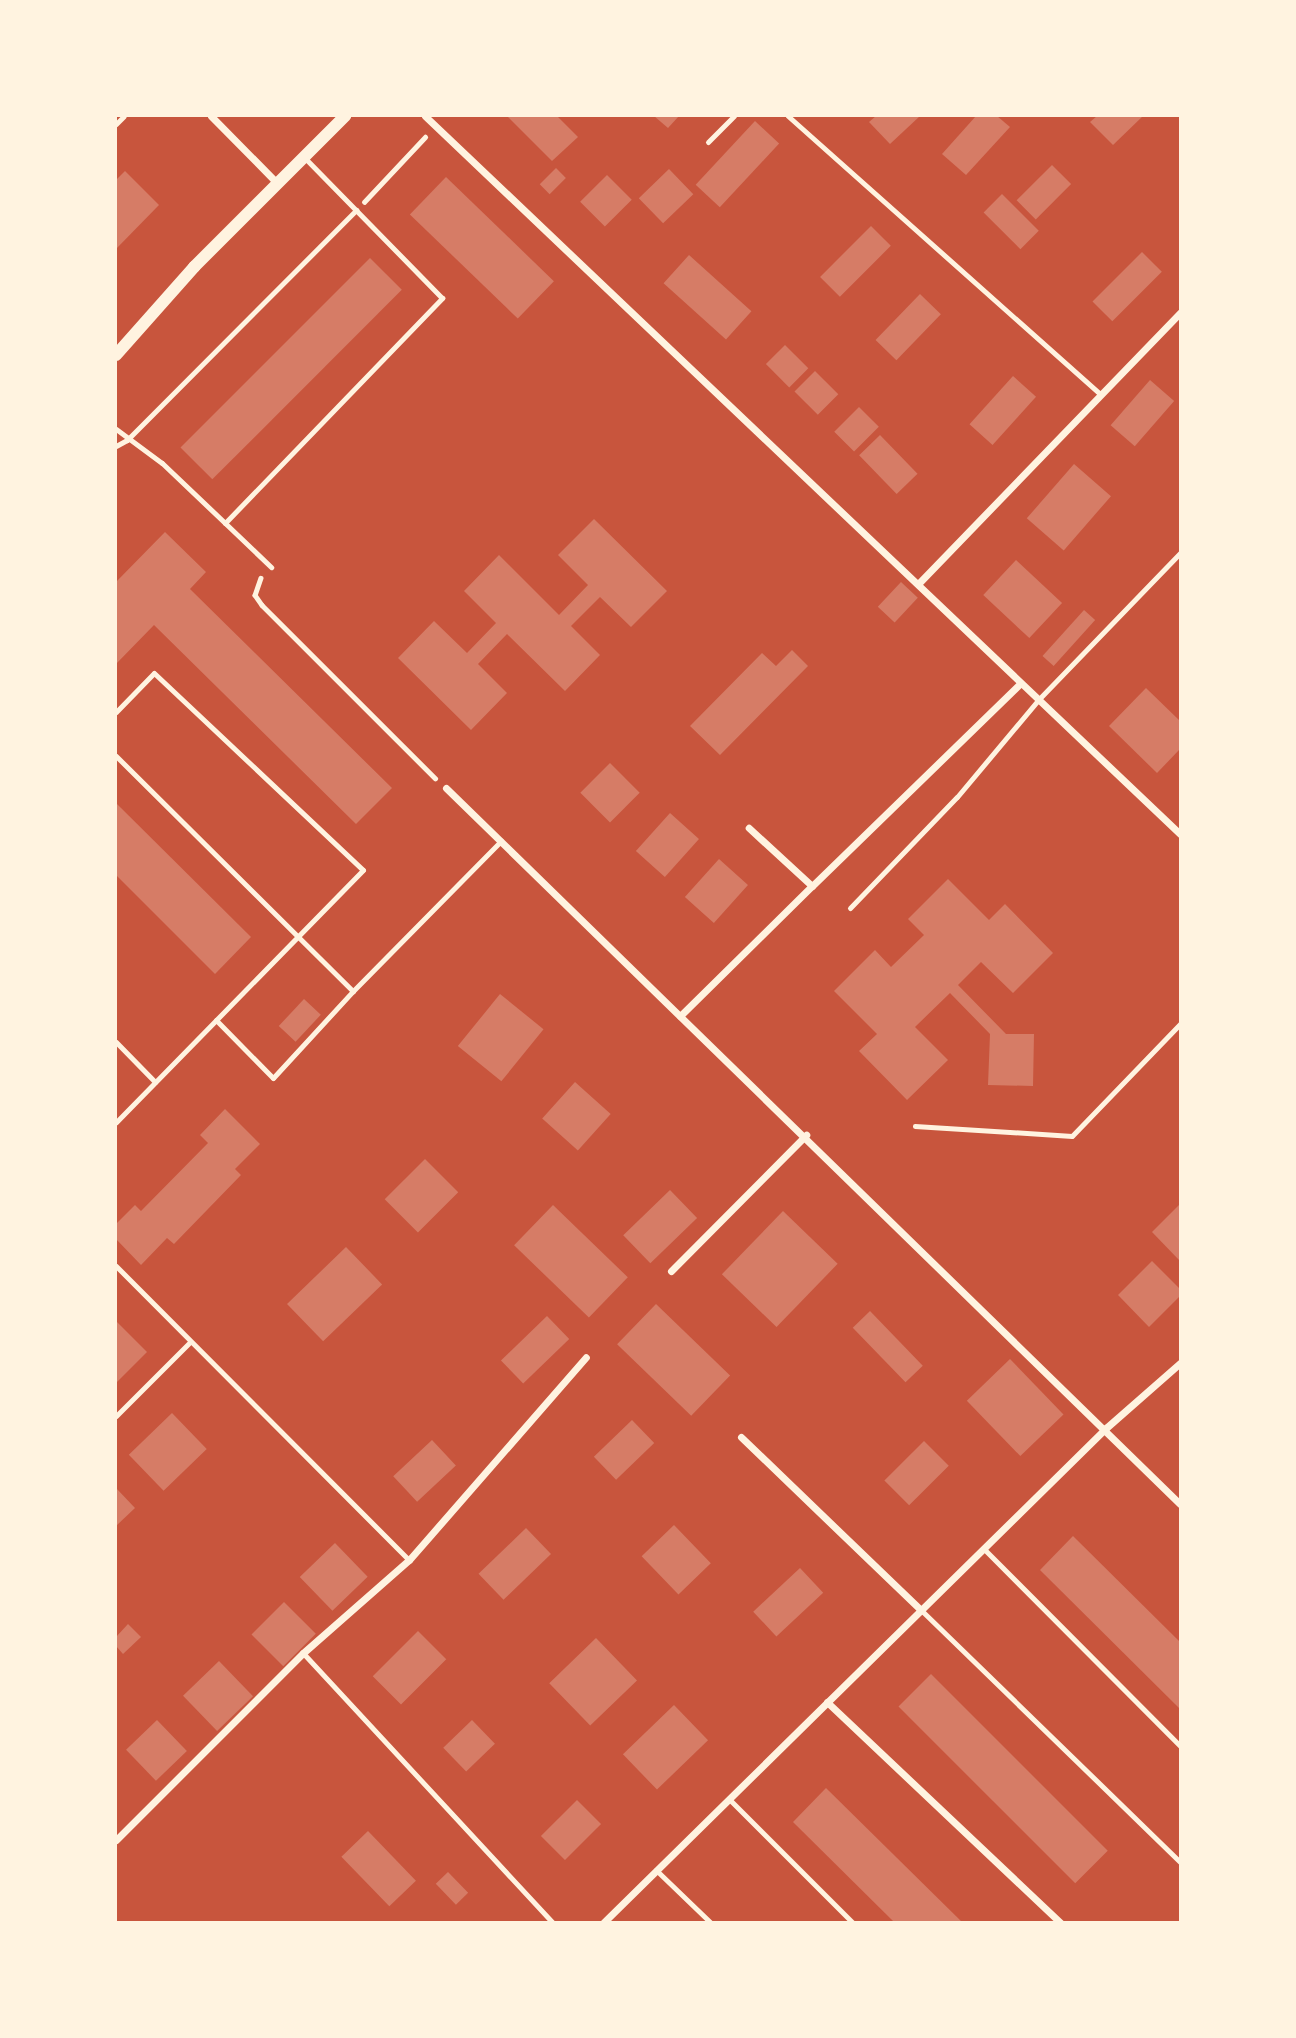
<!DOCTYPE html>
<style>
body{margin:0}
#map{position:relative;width:1296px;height:2038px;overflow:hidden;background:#c8553d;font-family:Mulish,sans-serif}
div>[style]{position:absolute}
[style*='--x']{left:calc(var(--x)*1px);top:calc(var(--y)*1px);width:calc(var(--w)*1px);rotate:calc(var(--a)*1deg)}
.building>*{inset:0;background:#d67c66;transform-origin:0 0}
.path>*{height:4.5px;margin:-2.25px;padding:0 2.25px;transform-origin:2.25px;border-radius:2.25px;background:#fff3e0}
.service>*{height:5px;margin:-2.5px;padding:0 2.5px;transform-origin:2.5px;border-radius:2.5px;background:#fff3e0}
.minor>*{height:7px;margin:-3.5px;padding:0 3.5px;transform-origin:3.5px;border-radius:3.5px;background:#fff3e0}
.tertiary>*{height:12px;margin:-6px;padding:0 6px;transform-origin:6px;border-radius:6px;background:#fff3e0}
span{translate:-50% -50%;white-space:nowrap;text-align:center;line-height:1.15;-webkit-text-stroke:7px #fff3e0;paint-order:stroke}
.frame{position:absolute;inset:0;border:117px solid #fff3e0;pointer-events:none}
</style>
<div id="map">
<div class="building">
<i style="clip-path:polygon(507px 116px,557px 116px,578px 137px,552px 161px)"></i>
<i style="clip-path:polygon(654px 116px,679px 116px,668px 128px)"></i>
<i style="clip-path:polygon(876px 116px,920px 116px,890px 144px,869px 122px)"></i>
<i style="clip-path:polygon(976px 116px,997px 116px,1010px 127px,966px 175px,942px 154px)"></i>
<i style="clip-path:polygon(1097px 116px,1143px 116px,1113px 145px,1090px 122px)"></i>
<i style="left:755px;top:121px;width:33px;height:87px;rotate:43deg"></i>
<i style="left:1052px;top:165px;width:27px;height:50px;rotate:45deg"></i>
<i style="left:556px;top:168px;width:14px;height:23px;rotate:45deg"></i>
<i style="left:669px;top:169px;width:35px;height:42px;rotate:46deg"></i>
<i style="clip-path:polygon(125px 171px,159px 205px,116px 249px,116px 180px)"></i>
<i style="left:607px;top:175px;width:35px;height:38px;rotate:45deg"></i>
<i style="left:446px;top:177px;width:150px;height:52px;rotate:44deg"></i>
<i style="left:1002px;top:194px;width:52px;height:26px;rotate:45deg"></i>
<i style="left:871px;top:226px;width:28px;height:72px;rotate:45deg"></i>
<i style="left:1142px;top:252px;width:28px;height:70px;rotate:45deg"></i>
<i style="left:689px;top:255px;width:84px;height:38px;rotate:42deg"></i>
<i style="left:370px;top:258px;width:45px;height:268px;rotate:45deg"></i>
<i style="left:920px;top:294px;width:29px;height:64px;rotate:44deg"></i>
<i style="left:785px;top:345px;width:33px;height:27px;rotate:45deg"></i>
<i style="left:815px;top:371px;width:33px;height:29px;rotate:45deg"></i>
<i style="left:1013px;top:376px;width:31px;height:65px;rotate:42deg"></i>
<i style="left:1150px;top:380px;width:32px;height:60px;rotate:41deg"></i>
<i style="left:859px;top:407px;width:28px;height:35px;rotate:45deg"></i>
<i style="left:880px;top:435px;width:54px;height:29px;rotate:46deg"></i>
<i style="left:1074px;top:464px;width:49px;height:72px;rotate:41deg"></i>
<i style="clip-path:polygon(594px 519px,667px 591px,631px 627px,600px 597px,571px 626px,600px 655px,565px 691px,507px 634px,478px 664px,507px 693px,471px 730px,398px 658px,434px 621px,467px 653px,496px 623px,464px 591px,499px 555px,559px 615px,588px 585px,558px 555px)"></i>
<i style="clip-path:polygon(165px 532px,206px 572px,190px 589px,392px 788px,356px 824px,154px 625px,116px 664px,116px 582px)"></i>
<i style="left:1016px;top:560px;width:63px;height:48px;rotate:43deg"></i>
<i style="left:901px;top:582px;width:23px;height:34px;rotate:43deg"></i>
<i style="left:1084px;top:610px;width:15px;height:62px;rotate:42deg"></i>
<i style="clip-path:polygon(792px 650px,808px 666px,720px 755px,690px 726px,762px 653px,776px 666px)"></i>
<i style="clip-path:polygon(1146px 688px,1180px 721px,1180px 749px,1157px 773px,1109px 726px)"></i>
<i style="left:610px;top:763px;width:42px;height:42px;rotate:45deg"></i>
<i style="clip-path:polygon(116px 803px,251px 937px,215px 974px,116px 875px)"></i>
<i style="left:670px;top:813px;width:39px;height:51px;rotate:42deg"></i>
<i style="left:719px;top:859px;width:39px;height:51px;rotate:42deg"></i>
<i style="clip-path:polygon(948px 879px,989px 920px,1005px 904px,1053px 953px,1013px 993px,981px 962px,958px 985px,1006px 1034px,1034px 1034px,1033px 1086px,988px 1085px,990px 1034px,950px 993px,915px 1027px,948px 1060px,907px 1100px,859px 1051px,877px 1034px,834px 991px,875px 950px,891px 967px,924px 935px,908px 919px)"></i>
<i style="left:500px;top:994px;width:56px;height:67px;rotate:39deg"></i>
<i style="left:304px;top:999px;width:23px;height:37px;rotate:43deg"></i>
<i style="left:575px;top:1082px;width:48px;height:49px;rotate:42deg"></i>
<i style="clip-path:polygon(225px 1109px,260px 1144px,235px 1169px,241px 1175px,174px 1244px,167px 1238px,141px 1265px,116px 1239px,116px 1224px,135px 1205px,141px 1211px,208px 1143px,200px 1135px)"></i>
<i style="left:425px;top:1159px;width:47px;height:57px;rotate:45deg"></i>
<i style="left:670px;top:1190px;width:39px;height:65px;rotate:46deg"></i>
<i style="clip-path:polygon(1180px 1204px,1180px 1261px,1152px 1232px)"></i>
<i style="left:553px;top:1205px;width:104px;height:56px;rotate:44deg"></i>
<i style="left:783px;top:1211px;width:76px;height:88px;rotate:44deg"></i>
<i style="left:346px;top:1247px;width:52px;height:82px;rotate:46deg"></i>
<i style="clip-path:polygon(1152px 1261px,1180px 1289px,1180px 1296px,1149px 1327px,1118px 1295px)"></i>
<i style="left:656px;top:1304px;width:103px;height:56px;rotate:44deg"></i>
<i style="left:870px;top:1311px;width:76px;height:24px;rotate:46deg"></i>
<i style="left:547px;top:1316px;width:32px;height:64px;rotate:46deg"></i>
<i style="clip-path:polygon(116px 1321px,147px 1352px,116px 1383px)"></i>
<i style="left:1010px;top:1359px;width:77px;height:60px;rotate:46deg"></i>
<i style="left:172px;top:1413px;width:50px;height:60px;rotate:46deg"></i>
<i style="left:632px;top:1420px;width:32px;height:53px;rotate:46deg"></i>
<i style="left:432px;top:1440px;width:35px;height:53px;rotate:47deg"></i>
<i style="left:924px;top:1441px;width:35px;height:56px;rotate:45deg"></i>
<i style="clip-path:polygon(116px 1488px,135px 1508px,116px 1526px)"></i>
<i style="left:674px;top:1525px;width:53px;height:45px;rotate:46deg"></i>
<i style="left:526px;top:1528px;width:36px;height:66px;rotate:46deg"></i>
<i style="clip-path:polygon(1073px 1536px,1180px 1642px,1180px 1709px,1040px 1570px)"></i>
<i style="left:335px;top:1543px;width:47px;height:49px;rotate:46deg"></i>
<i style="left:800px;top:1568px;width:34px;height:64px;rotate:47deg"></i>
<i style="left:284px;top:1602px;width:45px;height:46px;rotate:45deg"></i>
<i style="clip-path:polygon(128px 1624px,141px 1637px,123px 1654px,116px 1646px,116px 1637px)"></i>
<i style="left:418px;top:1631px;width:40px;height:64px;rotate:45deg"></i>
<i style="left:596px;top:1638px;width:59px;height:65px;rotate:46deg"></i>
<i style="left:219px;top:1661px;width:49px;height:50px;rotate:46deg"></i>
<i style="left:931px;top:1674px;width:250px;height:46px;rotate:45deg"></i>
<i style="left:674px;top:1705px;width:49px;height:71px;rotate:46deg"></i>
<i style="left:157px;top:1720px;width:43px;height:43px;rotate:46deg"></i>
<i style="left:472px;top:1720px;width:33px;height:40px;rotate:46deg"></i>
<i style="clip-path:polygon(826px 1788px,963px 1923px,895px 1923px,793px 1822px)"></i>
<i style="left:577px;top:1800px;width:34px;height:51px;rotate:45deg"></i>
<i style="left:368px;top:1831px;width:69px;height:37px;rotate:46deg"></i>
<i style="left:448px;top:1872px;width:29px;height:17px;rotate:46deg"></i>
</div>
<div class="path">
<i style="--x:364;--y:202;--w:89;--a:-46.8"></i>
<i style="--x:261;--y:578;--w:18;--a:109"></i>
<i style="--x:255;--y:595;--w:12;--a:55"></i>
<i style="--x:262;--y:605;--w:245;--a:45"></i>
<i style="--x:915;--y:1126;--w:157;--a:3.6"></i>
<i style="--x:1072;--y:1136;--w:156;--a:-46"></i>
</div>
<div class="service">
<i style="--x:788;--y:116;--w:419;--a:41.7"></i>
<i style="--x:116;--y:124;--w:11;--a:-45"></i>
<i style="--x:708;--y:142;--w:37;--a:-45"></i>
<i style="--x:116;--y:429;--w:57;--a:36.5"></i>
<i style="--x:162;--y:463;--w:87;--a:43.6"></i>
<i style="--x:225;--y:523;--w:313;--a:-46"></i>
<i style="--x:442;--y:298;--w:196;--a:-134.4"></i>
<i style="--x:116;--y:446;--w:13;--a:-29"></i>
<i style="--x:127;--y:440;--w:325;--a:-45.1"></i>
<i style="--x:225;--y:523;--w:64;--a:43.7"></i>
<i style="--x:116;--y:712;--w:54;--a:-45.7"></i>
<i style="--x:154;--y:673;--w:287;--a:43.3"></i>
<i style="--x:363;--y:870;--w:353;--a:134.4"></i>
<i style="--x:116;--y:756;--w:334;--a:44.8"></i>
<i style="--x:353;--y:991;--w:211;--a:-45.4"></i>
<i style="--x:850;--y:908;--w:154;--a:-46.1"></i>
<i style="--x:957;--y:797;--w:128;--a:-50.1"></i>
<i style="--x:1039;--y:699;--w:203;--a:-46"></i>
<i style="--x:216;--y:1020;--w:81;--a:45.5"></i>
<i style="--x:273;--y:1078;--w:118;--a:-47.4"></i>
<i style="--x:116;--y:1042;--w:56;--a:45.7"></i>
<i style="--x:116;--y:1266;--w:415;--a:45.1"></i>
<i style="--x:116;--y:1416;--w:105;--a:-45"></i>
<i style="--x:984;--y:1549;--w:278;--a:45.1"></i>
<i style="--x:921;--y:1610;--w:361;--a:44.2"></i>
<i style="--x:303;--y:1653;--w:368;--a:47.2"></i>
<i style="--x:729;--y:1799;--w:175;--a:45"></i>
<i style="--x:656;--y:1870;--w:76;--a:43.9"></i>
</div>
<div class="minor">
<i style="--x:211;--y:116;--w:94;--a:45.4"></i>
<i style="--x:425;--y:116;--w:1042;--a:43.56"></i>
<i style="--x:918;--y:584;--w:377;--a:-46"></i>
<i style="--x:446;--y:788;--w:1025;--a:44.29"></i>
<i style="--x:812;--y:886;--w:290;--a:-44.2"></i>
<i style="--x:680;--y:1016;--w:185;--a:-44.6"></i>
<i style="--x:812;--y:886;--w:86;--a:-137.4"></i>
<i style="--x:671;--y:1271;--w:192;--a:-45.2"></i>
<i style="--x:741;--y:1437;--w:250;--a:43.9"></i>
<i style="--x:827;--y:1702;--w:322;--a:43.4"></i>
<i style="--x:116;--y:1840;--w:264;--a:-45"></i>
<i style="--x:303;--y:1653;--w:141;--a:-41.3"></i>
<i style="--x:409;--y:1560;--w:269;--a:-48.9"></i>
<i style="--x:603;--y:1923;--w:706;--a:-44.54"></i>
<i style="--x:1106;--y:1428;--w:98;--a:-41.3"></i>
</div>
<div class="tertiary">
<i style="--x:116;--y:355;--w:118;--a:-48.4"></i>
<i style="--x:194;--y:267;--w:214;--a:-45"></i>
</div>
<div class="frame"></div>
</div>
